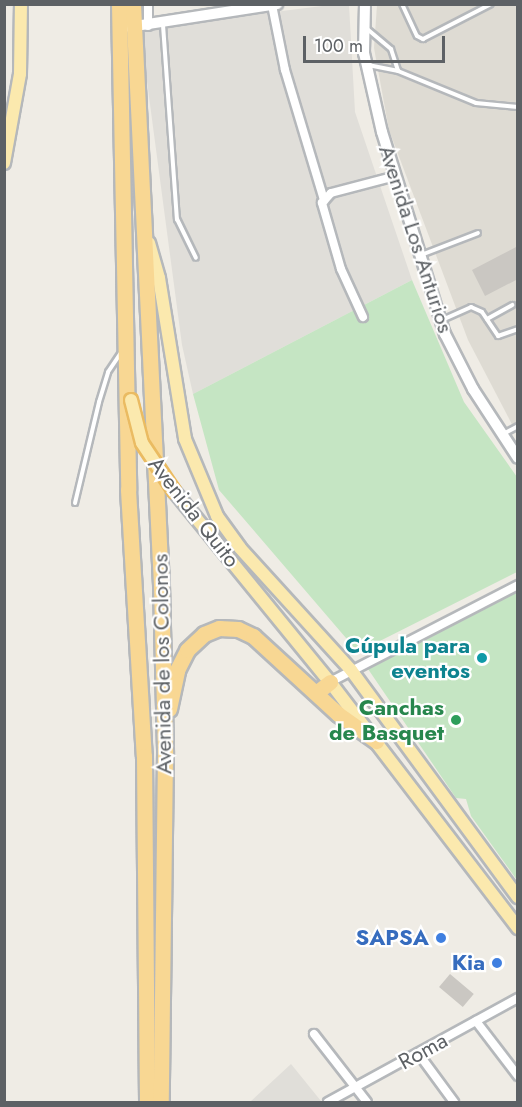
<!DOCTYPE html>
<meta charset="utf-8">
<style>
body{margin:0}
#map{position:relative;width:522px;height:1107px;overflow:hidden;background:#efece5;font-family:Jost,sans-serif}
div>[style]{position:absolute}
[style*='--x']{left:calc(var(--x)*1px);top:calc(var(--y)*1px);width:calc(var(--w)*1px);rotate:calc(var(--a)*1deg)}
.industrial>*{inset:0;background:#e0ded9}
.education>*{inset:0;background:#dedbd3}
.green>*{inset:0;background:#c5e5c3}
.building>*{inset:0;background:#cac7c2;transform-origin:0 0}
.roads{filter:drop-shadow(2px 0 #b5b8bb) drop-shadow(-2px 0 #b5b8bb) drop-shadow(0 2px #b5b8bb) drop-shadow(0 -2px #b5b8bb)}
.lane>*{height:4px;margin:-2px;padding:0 2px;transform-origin:2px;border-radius:2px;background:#fff}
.street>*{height:8px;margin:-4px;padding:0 4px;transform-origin:4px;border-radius:4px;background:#fff}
.secondary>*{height:10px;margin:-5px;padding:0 5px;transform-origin:5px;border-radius:5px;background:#fff}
.primary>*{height:12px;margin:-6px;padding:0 6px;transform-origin:6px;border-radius:6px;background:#fbe9ae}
.highway>*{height:15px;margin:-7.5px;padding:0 7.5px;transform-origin:7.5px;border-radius:7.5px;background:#f8d793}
.bridges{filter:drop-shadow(2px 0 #eabb62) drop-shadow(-2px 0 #eabb62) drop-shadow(0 2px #eabb62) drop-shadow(0 -2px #eabb62)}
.primary-bridge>*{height:12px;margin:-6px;padding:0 6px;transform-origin:6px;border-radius:6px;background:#fbe9ae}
.dots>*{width:16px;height:16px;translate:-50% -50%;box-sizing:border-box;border:3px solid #fff;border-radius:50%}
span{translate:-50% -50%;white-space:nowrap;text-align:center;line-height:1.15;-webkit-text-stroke:4.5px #fff;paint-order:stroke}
.street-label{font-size:22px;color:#5d6165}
.culture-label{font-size:22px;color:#0d838f;font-weight:700}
.right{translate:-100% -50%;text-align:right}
.leisure-label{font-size:22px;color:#27864d;font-weight:700}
.shop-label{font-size:22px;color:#366cbe;font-weight:700}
.frame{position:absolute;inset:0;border:6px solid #5d6165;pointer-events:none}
.scale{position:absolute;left:303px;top:36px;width:142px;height:27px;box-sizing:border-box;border:3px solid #5d6165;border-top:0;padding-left:8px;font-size:18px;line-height:21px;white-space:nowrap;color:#5d6165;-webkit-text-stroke:4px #fff;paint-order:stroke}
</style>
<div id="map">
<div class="industrial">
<i style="clip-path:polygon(330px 5px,349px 5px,355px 112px,412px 280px,193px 394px,182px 345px,140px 29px)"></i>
<i style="clip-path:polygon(291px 1064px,321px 1101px,250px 1102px)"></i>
</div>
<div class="education">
<i style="clip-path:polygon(377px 5px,517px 5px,517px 434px,468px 340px,389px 130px,374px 48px)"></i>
</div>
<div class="green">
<i style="clip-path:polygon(412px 280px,464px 402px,517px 477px,517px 572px,358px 652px,219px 490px,193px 394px)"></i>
<i style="clip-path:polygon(517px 592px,517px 880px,471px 816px,466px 799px,456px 798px,368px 669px)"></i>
</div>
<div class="building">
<i style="clip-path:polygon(518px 246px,518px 279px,485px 296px,472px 270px)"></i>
<i style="left:450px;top:974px;width:31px;height:17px;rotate:40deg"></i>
</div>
<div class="roads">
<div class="lane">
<i style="--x:402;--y:4;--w:35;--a:65"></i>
<i style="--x:417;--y:36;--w:7;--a:27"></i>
<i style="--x:423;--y:39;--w:76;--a:-27.2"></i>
<i style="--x:163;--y:25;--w:195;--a:85.9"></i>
<i style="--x:177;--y:219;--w:43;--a:64"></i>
<i style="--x:366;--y:28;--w:33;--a:40"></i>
<i style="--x:391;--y:49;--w:23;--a:72"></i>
<i style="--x:368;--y:65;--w:31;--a:11"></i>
<i style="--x:398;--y:71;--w:84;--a:22.3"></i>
<i style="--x:476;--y:103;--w:42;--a:5.4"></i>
<i style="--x:421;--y:255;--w:61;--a:-21.1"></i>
<i style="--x:487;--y:319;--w:29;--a:-29"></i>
<i style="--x:442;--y:320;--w:32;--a:-24"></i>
<i style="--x:471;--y:307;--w:12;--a:24"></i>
<i style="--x:482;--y:312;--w:29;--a:56"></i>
<i style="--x:498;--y:336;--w:21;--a:-19"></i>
<i style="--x:505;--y:433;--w:15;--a:-28"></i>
<i style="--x:75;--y:503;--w:104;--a:-76.6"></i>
<i style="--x:99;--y:402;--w:31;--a:-73"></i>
<i style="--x:108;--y:372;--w:23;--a:-56"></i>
</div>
<div class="street">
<i style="--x:148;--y:4;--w:22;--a:90"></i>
<i style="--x:272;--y:5;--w:66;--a:78.7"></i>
<i style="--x:285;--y:70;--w:136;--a:73.3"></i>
<i style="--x:363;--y:317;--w:53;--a:-114.6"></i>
<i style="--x:341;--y:269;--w:69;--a:-106.1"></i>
<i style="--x:322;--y:203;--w:13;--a:-48"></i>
<i style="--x:331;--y:193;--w:67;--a:-14.7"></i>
<i style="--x:330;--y:682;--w:212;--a:-27.3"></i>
<i style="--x:476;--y:1021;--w:69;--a:52.6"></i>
<i style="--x:314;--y:1034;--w:86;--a:52.1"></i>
<i style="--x:418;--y:1053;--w:61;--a:53.7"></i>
<i style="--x:328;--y:1102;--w:217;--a:-28.7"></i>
</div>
<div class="secondary">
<i style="--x:365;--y:4;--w:49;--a:91.2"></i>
<i style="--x:364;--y:53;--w:81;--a:77.2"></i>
<i style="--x:382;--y:132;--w:212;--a:72.7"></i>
<i style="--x:445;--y:334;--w:62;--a:63"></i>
<i style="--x:473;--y:389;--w:82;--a:56.9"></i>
<i style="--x:129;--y:27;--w:150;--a:-8.8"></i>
</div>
<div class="primary">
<i style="--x:4;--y:163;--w:90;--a:-79.8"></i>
<i style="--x:20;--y:74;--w:70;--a:-89.2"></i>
<i style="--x:149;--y:243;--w:36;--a:74"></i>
<i style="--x:159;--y:278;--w:163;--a:80.8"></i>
<i style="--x:185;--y:439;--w:83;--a:67.4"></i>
<i style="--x:217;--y:516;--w:39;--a:54"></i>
<i style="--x:240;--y:548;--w:165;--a:47.7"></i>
<i style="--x:351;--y:670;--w:282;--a:53.7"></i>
<i style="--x:174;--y:491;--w:247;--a:50.8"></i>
<i style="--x:330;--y:682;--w:310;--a:52.6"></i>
</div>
<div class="highway">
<i style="--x:119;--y:4;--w:486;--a:88.9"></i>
<i style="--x:128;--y:490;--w:266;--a:86.6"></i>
<i style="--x:144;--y:756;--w:346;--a:89.5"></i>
<i style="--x:133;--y:4;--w:582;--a:87.24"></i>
<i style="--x:161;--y:585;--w:169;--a:88.6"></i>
<i style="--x:165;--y:754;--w:348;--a:90.7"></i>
<i style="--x:316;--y:693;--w:18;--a:-38"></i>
<i style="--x:169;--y:709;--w:40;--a:-78"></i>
<i style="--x:177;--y:670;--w:22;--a:-63"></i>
<i style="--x:187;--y:650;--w:23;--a:-43"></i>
<i style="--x:204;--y:634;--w:16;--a:-22"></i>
<i style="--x:219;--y:628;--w:19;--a:3"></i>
<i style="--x:238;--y:629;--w:17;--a:25"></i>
<i style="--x:253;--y:636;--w:115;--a:42.5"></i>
<i style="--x:338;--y:714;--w:47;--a:35.4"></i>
</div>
</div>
<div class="bridges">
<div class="primary-bridge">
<i style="--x:131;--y:400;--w:44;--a:75.7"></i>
<i style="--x:142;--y:443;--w:58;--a:56.3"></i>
</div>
</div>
<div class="dots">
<i style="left:482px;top:658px;background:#0f9aa8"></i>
<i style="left:456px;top:720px;background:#2e9e5b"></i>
<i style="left:441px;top:938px;background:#3f7fe0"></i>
<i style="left:497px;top:963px;background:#3f7fe0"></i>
</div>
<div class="street-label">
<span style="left:416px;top:239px;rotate:72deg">Avenida Los Anturios</span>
<span style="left:194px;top:512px;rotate:52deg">Avenida Quito</span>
<span style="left:162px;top:664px;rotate:-91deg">Avenida de los Colonos</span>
<span style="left:423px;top:1051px;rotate:-29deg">Roma</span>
</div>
<div class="culture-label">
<span class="right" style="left:470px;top:658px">Cúpula para<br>eventos</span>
</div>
<div class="leisure-label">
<span class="right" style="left:444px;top:720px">Canchas<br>de Basquet</span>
</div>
<div class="shop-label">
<span class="right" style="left:429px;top:938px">SAPSA</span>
<span class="right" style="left:485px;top:963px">Kia</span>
</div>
<div class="frame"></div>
<div class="scale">100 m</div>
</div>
